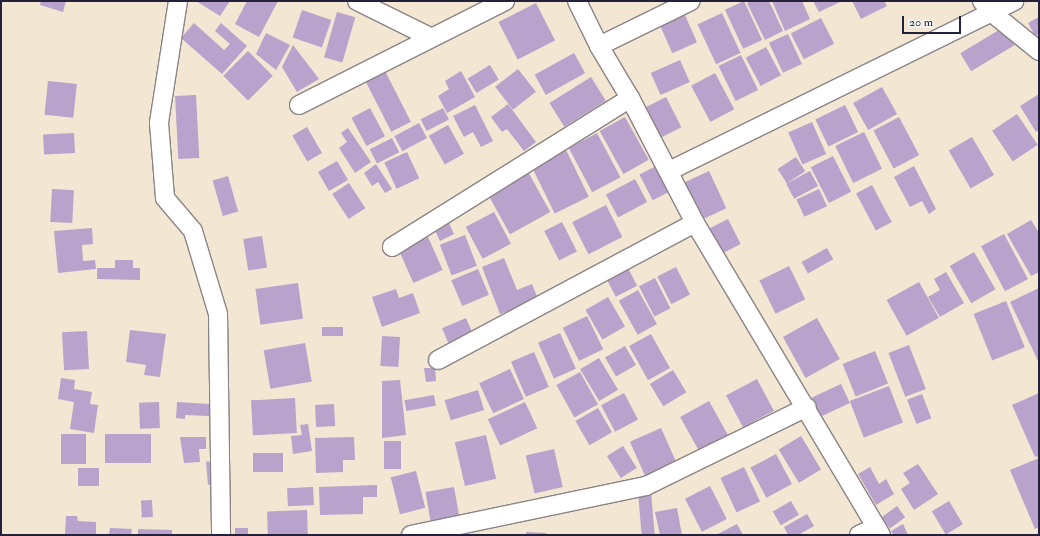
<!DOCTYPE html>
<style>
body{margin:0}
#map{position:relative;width:1040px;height:536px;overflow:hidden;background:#f3e6d2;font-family:"IM FELL Double Pica",serif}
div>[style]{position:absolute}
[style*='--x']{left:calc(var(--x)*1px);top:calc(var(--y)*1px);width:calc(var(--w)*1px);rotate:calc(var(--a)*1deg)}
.building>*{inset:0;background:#b9a2cb;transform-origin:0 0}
.roads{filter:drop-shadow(1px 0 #8a8486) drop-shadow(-1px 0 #8a8486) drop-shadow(0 1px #8a8486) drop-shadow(0 -1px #8a8486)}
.street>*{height:18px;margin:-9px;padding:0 9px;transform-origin:9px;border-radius:9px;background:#fff}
span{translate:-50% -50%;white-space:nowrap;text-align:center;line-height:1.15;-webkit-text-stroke:3px #f6f6f2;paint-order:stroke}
.frame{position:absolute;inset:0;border:2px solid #22223b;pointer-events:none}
.scale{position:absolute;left:902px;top:16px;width:59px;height:18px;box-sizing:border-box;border:2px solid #22223b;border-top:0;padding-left:5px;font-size:12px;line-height:14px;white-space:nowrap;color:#22223b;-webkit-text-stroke:3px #f6f6f2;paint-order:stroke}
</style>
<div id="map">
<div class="building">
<i style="clip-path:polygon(41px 1px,66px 1px,63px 12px,40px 5px)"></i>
<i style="clip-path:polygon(196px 1px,230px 1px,220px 16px)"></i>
<i style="clip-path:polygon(247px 1px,278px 1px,259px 37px,235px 24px)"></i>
<i style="left:744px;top:1px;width:43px;height:21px;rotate:65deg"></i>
<i style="clip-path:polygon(751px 1px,769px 1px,783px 31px,765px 40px,747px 3px)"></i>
<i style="clip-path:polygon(772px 1px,802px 1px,810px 19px,785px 31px)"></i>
<i style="clip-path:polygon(813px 1px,842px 1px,819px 12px)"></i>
<i style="clip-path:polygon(852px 1px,884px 1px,887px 6px,861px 19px)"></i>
<i style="left:536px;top:3px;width:42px;height:42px;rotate:63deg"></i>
<i style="left:302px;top:10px;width:31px;height:29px;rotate:19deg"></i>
<i style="left:337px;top:12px;width:19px;height:47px;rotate:16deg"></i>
<i style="left:684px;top:13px;width:32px;height:27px;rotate:66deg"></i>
<i style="left:722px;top:13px;width:44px;height:27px;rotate:65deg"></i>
<i style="clip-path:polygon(1039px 17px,1039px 34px,1035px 36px,1028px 23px)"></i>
<i style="left:821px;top:18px;width:29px;height:34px;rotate:63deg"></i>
<i style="clip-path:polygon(194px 23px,224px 50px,230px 44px,215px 31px,221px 23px,247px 46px,222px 74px,181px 38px)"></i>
<i style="left:1004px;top:27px;width:21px;height:51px;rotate:59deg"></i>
<i style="clip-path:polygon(266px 33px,290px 45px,276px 70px,256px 54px)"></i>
<i style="left:788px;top:34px;width:33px;height:21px;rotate:65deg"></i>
<i style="clip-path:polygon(293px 45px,319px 79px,297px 92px,282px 67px)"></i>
<i style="left:766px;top:47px;width:32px;height:23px;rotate:62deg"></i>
<i style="left:248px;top:51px;width:35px;height:35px;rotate:45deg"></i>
<i style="left:574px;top:53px;width:23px;height:45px;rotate:61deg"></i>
<i style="left:741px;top:55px;width:39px;height:25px;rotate:64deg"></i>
<i style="left:680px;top:60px;width:24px;height:32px;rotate:66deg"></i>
<i style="left:490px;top:65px;width:17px;height:26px;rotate:59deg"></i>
<i style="left:518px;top:69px;width:29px;height:29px;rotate:52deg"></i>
<i style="left:385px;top:71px;width:57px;height:22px;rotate:63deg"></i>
<i style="clip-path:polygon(461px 71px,475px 97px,447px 113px,438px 96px,449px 89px,445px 81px)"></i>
<i style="left:715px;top:73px;width:41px;height:27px;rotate:62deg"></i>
<i style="left:591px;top:77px;width:28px;height:49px;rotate:58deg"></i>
<i style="left:48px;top:81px;width:29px;height:34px;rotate:6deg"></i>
<i style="left:882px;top:87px;width:31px;height:33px;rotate:61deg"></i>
<i style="clip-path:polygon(1039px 94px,1039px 130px,1036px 132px,1020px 106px)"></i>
<i style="left:196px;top:95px;width:63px;height:21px;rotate:87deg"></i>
<i style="left:666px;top:97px;width:34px;height:26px;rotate:63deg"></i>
<i style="clip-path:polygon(508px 104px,536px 142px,524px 151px,507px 129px,502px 132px,491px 117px)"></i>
<i style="clip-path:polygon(475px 105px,493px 141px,481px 147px,473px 132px,464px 137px,453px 116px)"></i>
<i style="left:845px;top:105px;width:30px;height:33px;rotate:64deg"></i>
<i style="left:370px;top:108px;width:32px;height:21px;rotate:62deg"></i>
<i style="left:443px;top:108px;width:13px;height:25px;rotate:63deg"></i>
<i style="left:1017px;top:114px;width:37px;height:30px;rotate:56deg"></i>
<i style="left:625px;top:117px;width:49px;height:29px;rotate:61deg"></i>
<i style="left:899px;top:117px;width:43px;height:29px;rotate:62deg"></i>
<i style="left:812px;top:122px;width:35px;height:26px;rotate:66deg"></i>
<i style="left:419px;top:123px;width:17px;height:28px;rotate:62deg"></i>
<i style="left:448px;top:125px;width:33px;height:22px;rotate:61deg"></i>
<i style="left:307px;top:127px;width:30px;height:17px;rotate:60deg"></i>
<i style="clip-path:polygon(348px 128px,371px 162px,355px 173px,339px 148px,347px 142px,341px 133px)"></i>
<i style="left:864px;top:132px;width:41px;height:32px;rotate:64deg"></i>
<i style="left:74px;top:133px;width:20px;height:31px;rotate:87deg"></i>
<i style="left:597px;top:133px;width:50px;height:32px;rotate:62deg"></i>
<i style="left:972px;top:137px;width:44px;height:27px;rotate:60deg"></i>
<i style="left:392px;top:138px;width:16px;height:25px;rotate:63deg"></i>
<i style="left:566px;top:150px;width:52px;height:38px;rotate:64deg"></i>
<i style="left:407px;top:152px;width:29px;height:25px;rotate:65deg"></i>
<i style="left:833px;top:156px;width:40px;height:25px;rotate:63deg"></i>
<i style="left:796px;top:157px;width:17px;height:22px;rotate:57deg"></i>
<i style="left:337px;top:161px;width:22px;height:22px;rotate:60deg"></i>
<i style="clip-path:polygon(376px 164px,392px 189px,385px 193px,378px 182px,372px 186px,364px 173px)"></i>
<i style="left:660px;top:164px;width:29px;height:23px;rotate:63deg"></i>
<i style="clip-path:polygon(914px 166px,936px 209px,929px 214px,922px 201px,910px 207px,894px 177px)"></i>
<i style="left:527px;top:170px;width:48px;height:46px;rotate:61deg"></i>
<i style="left:709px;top:171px;width:41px;height:29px;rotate:65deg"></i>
<i style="left:810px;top:171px;width:17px;height:27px;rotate:62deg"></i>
<i style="left:228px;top:176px;width:37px;height:16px;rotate:74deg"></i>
<i style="left:635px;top:179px;width:26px;height:33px;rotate:62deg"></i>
<i style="left:349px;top:183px;width:30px;height:20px;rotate:57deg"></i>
<i style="left:872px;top:185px;width:42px;height:18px;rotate:62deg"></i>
<i style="left:52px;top:189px;width:22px;height:33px;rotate:3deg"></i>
<i style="left:819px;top:189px;width:19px;height:25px;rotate:65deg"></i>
<i style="left:606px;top:205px;width:36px;height:38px;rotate:63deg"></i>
<i style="left:494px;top:212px;width:36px;height:32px;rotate:62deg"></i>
<i style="left:728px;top:219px;width:28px;height:21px;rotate:63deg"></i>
<i style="clip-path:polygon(1031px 220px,1039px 233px,1039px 272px,1031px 276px,1007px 234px)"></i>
<i style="clip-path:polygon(441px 222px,443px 226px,449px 223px,454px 234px,440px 241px,433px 226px)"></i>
<i style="left:562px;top:222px;width:33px;height:20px;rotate:63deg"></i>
<i style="clip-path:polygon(92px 228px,93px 244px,82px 245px,83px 261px,95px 260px,96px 269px,58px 273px,54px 231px)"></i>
<i style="left:1004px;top:234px;width:51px;height:26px;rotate:62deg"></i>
<i style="left:465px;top:235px;width:33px;height:27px;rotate:69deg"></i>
<i style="left:262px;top:236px;width:32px;height:19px;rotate:81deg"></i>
<i style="left:428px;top:237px;width:36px;height:32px;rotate:66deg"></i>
<i style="left:827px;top:248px;width:13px;height:29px;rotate:61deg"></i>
<i style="left:974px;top:252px;width:43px;height:28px;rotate:60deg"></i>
<i style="clip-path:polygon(504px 258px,517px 290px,532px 284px,538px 299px,500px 314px,482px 267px)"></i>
<i style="clip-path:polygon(115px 260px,133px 260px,133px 268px,140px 268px,140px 280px,97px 279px,97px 268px,115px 268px)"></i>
<i style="left:789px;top:266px;width:37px;height:33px;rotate:64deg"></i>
<i style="left:676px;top:267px;width:31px;height:21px;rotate:63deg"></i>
<i style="left:628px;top:268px;width:20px;height:24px;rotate:63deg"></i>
<i style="left:478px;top:269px;width:28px;height:29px;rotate:67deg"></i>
<i style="clip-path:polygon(946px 272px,964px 303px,940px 317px,928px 297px,940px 290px,934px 279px)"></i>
<i style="left:655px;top:278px;width:34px;height:18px;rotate:63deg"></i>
<i style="left:919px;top:282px;width:41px;height:37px;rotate:61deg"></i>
<i style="left:298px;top:283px;width:36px;height:43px;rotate:82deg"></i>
<i style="clip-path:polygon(1039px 288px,1039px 363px,1010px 302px)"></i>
<i style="clip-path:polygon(396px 289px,399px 298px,413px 293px,420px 313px,382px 327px,372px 297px)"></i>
<i style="left:638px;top:290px;width:39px;height:22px;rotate:61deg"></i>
<i style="left:608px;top:297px;width:34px;height:26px;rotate:60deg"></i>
<i style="left:1006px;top:301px;width:50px;height:35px;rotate:68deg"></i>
<i style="left:587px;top:316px;width:37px;height:27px;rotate:64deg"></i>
<i style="left:466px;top:318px;width:21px;height:26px;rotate:67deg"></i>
<i style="left:817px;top:318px;width:47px;height:39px;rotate:61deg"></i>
<i style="left:322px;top:327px;width:21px;height:9px"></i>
<i style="clip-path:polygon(130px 330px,166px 334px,160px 377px,144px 375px,146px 365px,126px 362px)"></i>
<i style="left:87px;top:331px;width:38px;height:25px;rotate:87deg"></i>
<i style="left:560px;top:333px;width:39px;height:24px;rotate:66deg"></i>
<i style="left:651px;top:334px;width:39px;height:25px;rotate:61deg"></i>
<i style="left:382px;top:336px;width:18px;height:30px;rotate:3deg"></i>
<i style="left:305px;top:343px;width:39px;height:42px;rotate:80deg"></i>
<i style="left:909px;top:345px;width:47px;height:22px;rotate:69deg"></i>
<i style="left:625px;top:346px;width:22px;height:23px;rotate:60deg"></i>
<i style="left:875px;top:351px;width:35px;height:35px;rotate:68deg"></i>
<i style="left:534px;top:352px;width:38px;height:25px;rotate:67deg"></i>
<i style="left:599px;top:358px;width:37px;height:22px;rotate:59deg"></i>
<i style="clip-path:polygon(424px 368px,435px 368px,436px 381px,426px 382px)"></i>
<i style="left:510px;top:369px;width:33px;height:34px;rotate:65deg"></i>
<i style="left:673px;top:370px;width:26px;height:27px;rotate:59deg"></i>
<i style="left:580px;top:372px;width:37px;height:27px;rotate:61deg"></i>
<i style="clip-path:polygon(61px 378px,75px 380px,74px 389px,92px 392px,90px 404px,98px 405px,94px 433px,70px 429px,74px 402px,58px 399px)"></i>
<i style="left:757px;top:379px;width:36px;height:35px;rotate:62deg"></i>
<i style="clip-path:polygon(400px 380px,406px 435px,382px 438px,382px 381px)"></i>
<i style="left:841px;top:384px;width:21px;height:32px;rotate:65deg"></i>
<i style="left:889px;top:386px;width:39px;height:42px;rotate:69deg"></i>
<i style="left:478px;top:390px;width:21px;height:35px;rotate:73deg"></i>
<i style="left:624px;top:393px;width:30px;height:26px;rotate:62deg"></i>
<i style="clip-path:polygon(1039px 393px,1039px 456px,1035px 457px,1012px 405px)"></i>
<i style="left:922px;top:394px;width:26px;height:16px;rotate:69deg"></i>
<i style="left:434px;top:395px;width:11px;height:30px;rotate:80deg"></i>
<i style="left:295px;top:398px;width:35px;height:44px;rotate:87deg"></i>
<i style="left:709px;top:401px;width:39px;height:33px;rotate:61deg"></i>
<i style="left:159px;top:402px;width:26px;height:20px;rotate:88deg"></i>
<i style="clip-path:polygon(177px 402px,210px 404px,209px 416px,185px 415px,185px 419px,176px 418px)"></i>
<i style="left:525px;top:402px;width:29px;height:41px;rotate:65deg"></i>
<i style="left:334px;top:404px;width:22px;height:19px;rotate:87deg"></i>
<i style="left:598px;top:408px;width:28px;height:26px;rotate:60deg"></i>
<i style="clip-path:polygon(308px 424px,312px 451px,293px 454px,291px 436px,302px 435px,300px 425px)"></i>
<i style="left:661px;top:428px;width:37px;height:34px;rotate:66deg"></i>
<i style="left:86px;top:434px;width:30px;height:25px;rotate:90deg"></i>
<i style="left:105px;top:434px;width:46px;height:29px"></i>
<i style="left:486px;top:435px;width:45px;height:32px;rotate:77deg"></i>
<i style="left:801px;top:436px;width:39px;height:26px;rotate:59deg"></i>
<i style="clip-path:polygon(180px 437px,206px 437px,206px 449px,199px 449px,200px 462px,184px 463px)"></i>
<i style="clip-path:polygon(354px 437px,355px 460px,343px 460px,343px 472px,316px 473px,315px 438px)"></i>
<i style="left:384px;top:441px;width:17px;height:28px"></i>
<i style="left:623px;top:446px;width:26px;height:19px;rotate:58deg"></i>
<i style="left:554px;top:449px;width:39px;height:29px;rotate:77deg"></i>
<i style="left:253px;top:453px;width:30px;height:19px"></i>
<i style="left:776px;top:454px;width:34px;height:29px;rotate:62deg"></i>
<i style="clip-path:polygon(1039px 458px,1039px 527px,1035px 529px,1010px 470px)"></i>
<i style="left:216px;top:461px;width:23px;height:10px;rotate:85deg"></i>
<i style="clip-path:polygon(918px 464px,938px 494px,914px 510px,901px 489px,910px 483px,903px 473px)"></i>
<i style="left:744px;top:467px;width:38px;height:26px;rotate:65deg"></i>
<i style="clip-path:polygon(870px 467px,879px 484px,886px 479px,894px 494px,876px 505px,858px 474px)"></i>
<i style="left:78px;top:468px;width:21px;height:18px"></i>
<i style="left:416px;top:471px;width:38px;height:26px;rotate:76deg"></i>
<i style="clip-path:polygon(377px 485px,377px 497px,363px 497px,363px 514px,320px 515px,319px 487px)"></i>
<i style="left:710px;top:486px;width:37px;height:28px;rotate:63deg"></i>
<i style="left:313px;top:487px;width:18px;height:26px;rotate:87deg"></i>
<i style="left:454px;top:487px;width:29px;height:29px;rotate:80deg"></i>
<i style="left:651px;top:492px;width:43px;height:13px;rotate:85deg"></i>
<i style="left:152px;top:500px;width:17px;height:11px;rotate:87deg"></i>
<i style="left:791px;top:501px;width:16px;height:21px;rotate:60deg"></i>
<i style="left:949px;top:501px;width:27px;height:20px;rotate:59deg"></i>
<i style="left:897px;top:506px;width:14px;height:19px;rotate:54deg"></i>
<i style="clip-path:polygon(677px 508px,682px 535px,660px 535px,655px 512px)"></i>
<i style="left:307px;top:510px;width:25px;height:40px;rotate:88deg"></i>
<i style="clip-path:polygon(807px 514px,814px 526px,798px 535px,788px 535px,784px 527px)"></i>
<i style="clip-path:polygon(66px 516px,77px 516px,78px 521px,96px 522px,96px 535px,65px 535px)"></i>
<i style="clip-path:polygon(737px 524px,743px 535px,716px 535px)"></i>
<i style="clip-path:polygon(903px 524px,908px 535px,894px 535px,891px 531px)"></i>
<i style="clip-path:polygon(110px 528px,132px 529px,131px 535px,109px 535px)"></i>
<i style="left:235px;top:528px;width:13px;height:7px"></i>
<i style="clip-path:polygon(138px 529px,172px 530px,172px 535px,138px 535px)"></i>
<i style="clip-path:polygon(526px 532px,546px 533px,546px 535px,526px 535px)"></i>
</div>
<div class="roads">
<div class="street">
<i style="--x:178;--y:1;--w:123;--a:98.9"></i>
<i style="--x:159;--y:123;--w:75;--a:85.4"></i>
<i style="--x:165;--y:198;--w:43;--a:49.7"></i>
<i style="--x:193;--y:231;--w:87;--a:73.2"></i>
<i style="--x:218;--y:314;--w:221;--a:89.2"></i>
<i style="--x:357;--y:1;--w:81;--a:26.3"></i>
<i style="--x:577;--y:1;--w:50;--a:63.9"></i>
<i style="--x:982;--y:1;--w:14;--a:51"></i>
<i style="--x:991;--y:12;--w:62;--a:39.1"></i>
<i style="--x:630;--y:98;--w:141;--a:62.5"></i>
<i style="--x:695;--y:223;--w:363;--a:59.2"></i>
<i style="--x:299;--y:105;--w:231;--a:-26.8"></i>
<i style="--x:669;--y:171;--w:385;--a:-26.2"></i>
<i style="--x:392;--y:247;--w:281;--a:-32"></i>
<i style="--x:630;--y:98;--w:61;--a:-120.8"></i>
<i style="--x:599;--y:46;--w:102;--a:-26.1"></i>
<i style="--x:438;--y:360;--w:291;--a:-28.1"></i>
<i style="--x:411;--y:535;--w:240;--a:-11.8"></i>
<i style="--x:646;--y:486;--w:179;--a:-26.1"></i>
<i style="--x:859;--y:535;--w:19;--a:-25"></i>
</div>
</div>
<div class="frame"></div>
<div class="scale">20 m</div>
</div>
